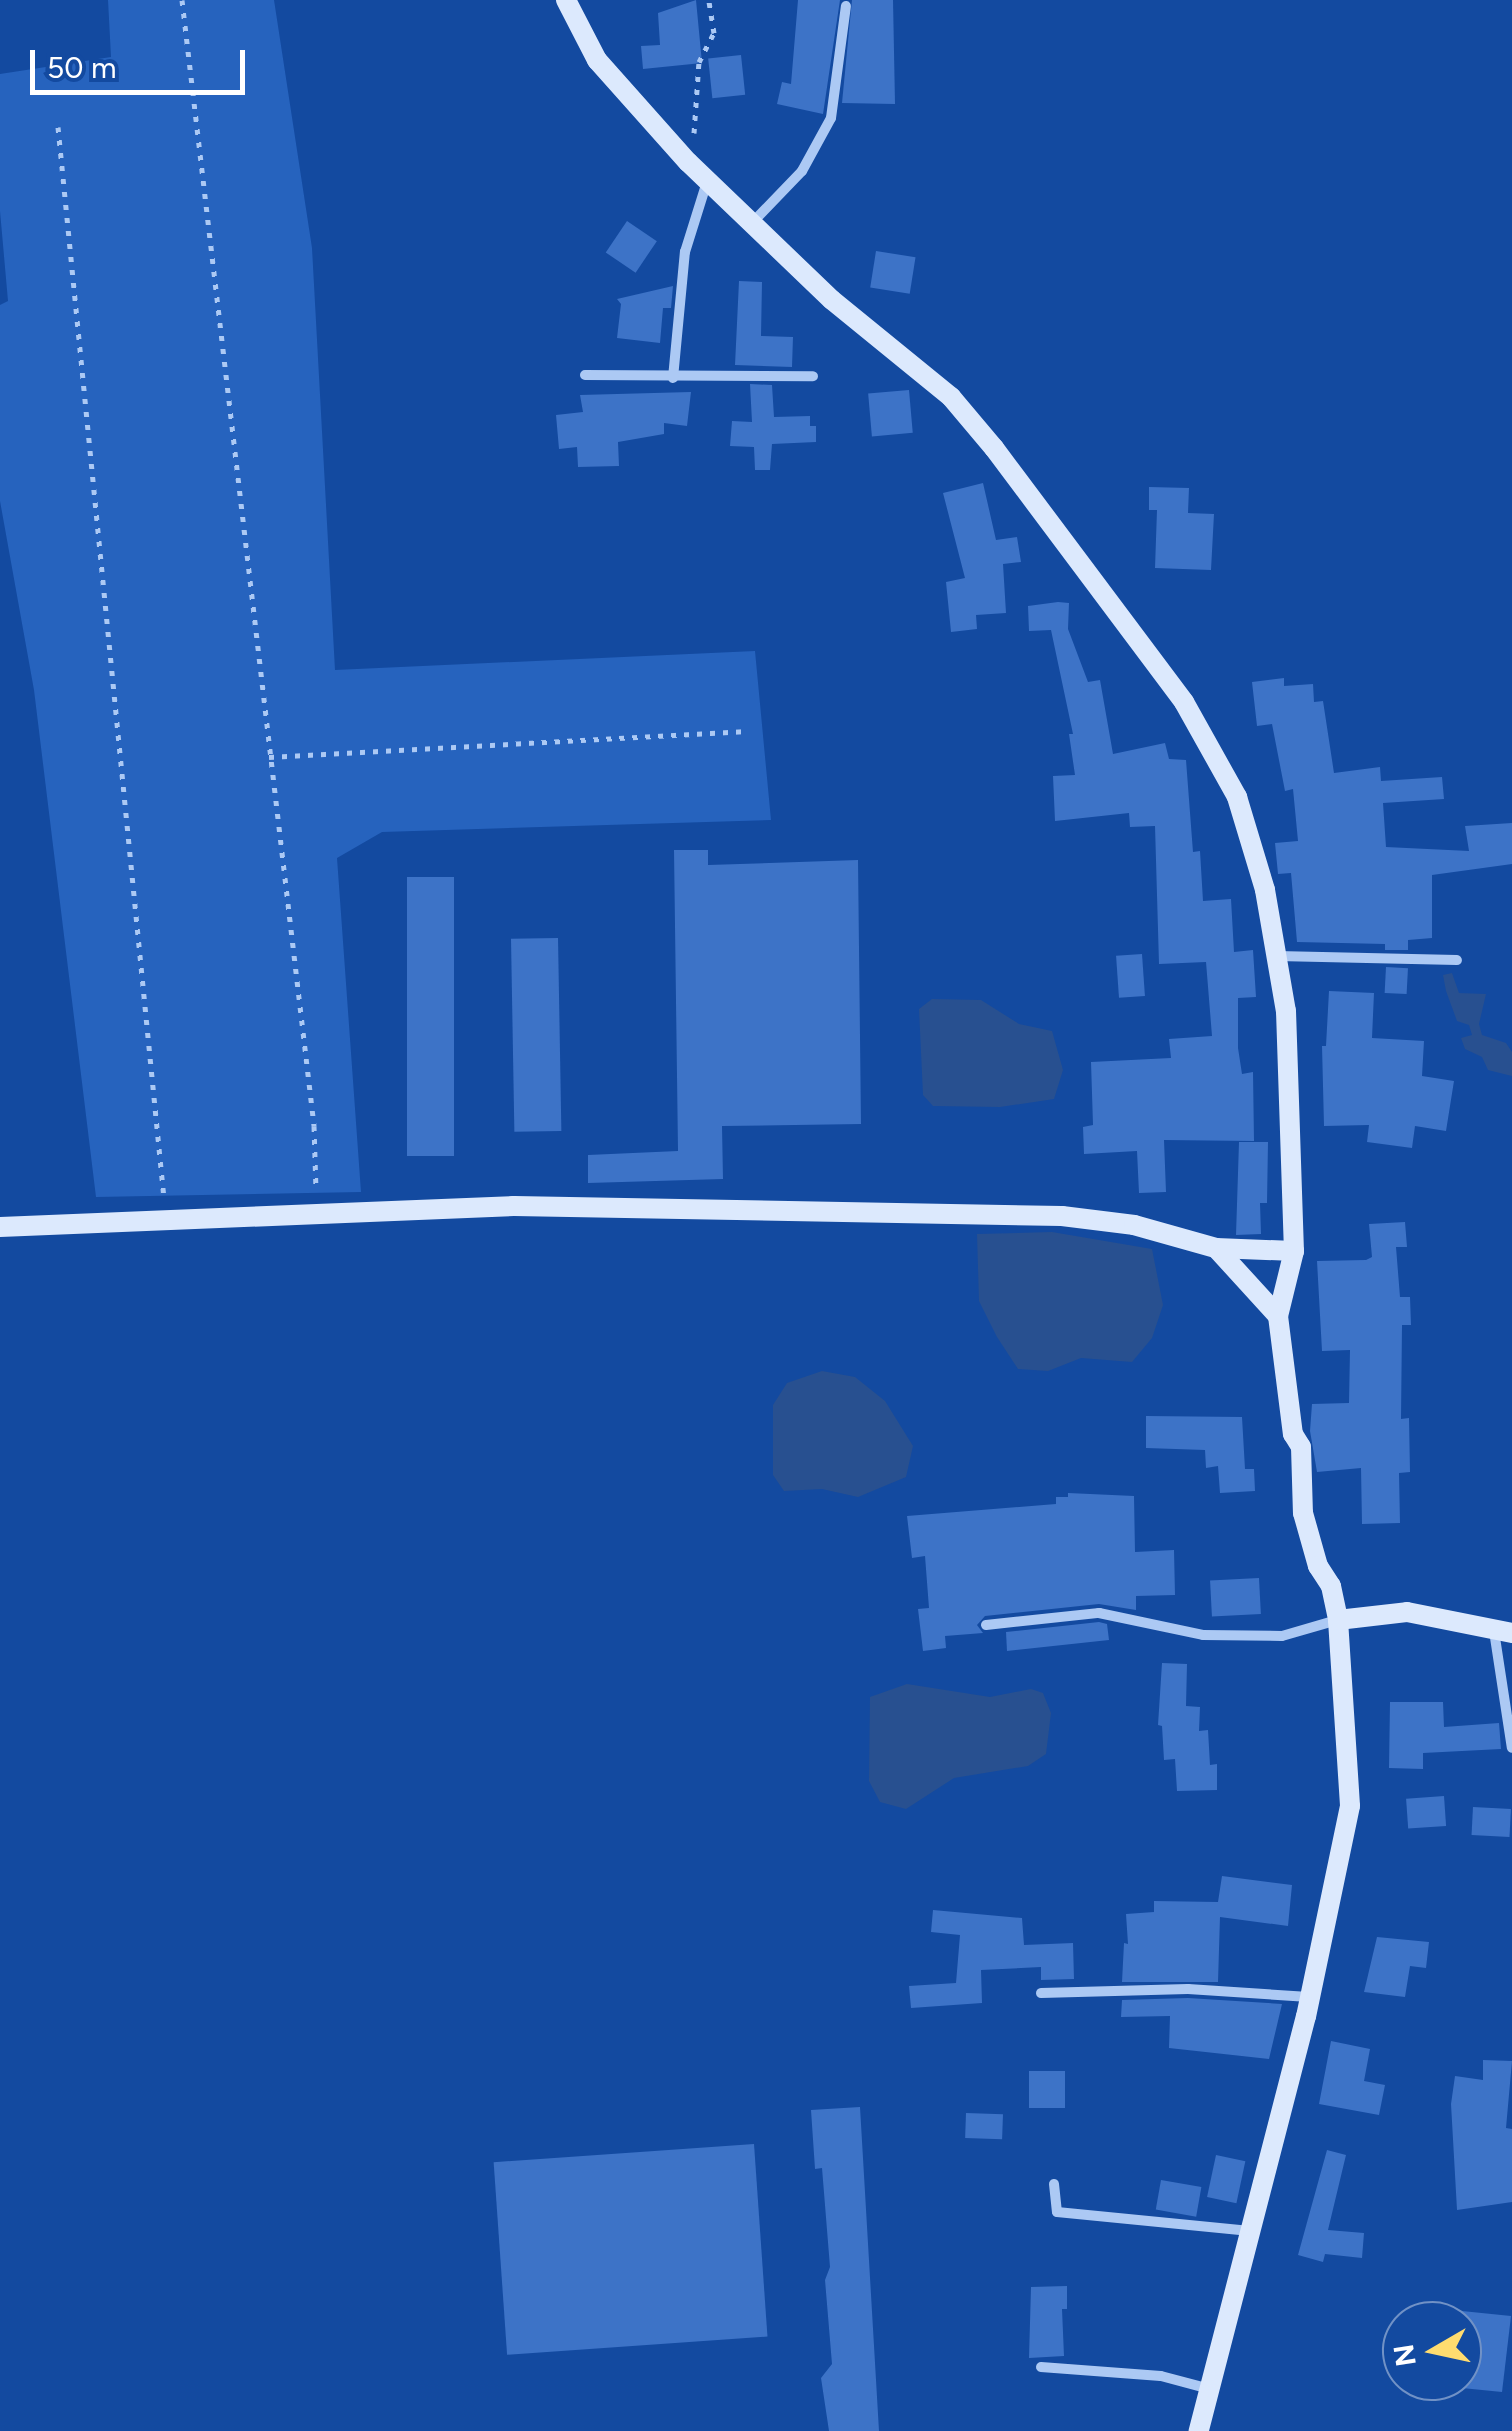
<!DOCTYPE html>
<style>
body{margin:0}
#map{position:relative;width:1512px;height:2431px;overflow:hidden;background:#134aa0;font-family:Figtree,sans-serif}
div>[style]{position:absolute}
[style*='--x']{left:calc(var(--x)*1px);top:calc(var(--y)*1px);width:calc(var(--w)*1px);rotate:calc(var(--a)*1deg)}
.green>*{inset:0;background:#2663be}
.water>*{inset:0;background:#285090}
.building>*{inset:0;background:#3d73c7;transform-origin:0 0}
.path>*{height:5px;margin-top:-2.5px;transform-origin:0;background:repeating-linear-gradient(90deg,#acc9f4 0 5px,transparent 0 13px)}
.street>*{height:10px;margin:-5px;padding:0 5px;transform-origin:5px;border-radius:5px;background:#acc9f4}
.secondary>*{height:20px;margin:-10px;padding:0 10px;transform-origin:10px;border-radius:10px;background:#dce9fd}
span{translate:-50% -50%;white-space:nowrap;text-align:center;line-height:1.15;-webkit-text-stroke:10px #134aa0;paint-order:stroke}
.north{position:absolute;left:1382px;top:2301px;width:100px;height:100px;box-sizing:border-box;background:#134aa0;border:2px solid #7192c6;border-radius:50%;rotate:261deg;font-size:28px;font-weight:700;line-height:40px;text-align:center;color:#fff}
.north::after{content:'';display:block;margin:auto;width:35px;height:45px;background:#ffdc6f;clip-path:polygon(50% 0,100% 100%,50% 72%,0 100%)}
.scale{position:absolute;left:30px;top:50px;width:215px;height:45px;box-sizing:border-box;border:5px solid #fff;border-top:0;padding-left:12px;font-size:30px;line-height:35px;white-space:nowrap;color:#fff;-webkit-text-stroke:8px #134aa0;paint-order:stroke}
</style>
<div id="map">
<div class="green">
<i style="clip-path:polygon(108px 0,274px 0,312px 248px,335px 670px,755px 651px,771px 820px,382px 832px,337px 858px,361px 1192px,96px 1197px,34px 690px,0 501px,0 305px,8px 301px,0 211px,0 74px,111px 57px)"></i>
</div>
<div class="water">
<i style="clip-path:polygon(1452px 973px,1459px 993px,1486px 994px,1479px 1024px,1482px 1035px,1506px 1043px,1512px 1052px,1512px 1076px,1488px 1070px,1482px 1057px,1465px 1049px,1461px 1038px,1472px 1035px,1469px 1025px,1457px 1021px,1446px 991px,1443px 975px)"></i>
<i style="clip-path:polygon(932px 999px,981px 1000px,1019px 1024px,1052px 1031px,1063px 1070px,1054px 1099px,1000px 1107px,933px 1106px,923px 1095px,919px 1009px)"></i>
<i style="clip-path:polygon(1052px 1232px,1152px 1249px,1163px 1305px,1152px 1338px,1132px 1362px,1081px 1358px,1048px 1371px,1018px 1369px,997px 1337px,979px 1301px,977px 1234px)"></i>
<i style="clip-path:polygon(822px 1371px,855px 1377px,885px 1401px,913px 1446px,906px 1477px,858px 1497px,822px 1489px,784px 1491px,773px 1475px,773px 1405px,787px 1383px)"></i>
<i style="clip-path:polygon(907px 1684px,990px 1697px,1031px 1689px,1043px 1693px,1051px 1713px,1046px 1754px,1028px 1766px,954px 1778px,906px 1809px,880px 1802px,869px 1781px,870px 1697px)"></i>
</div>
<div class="building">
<i style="clip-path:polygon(696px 0,702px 63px,643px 69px,641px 46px,660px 45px,658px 13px)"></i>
<i style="clip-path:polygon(798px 0,840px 0,823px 114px,777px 104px,782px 82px,791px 84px)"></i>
<i style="clip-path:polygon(852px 0,893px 0,895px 104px,842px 103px)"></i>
<i style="left:741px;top:55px;width:40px;height:33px;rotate:84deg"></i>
<i style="left:627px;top:221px;width:36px;height:38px;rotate:34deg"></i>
<i style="left:876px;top:251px;width:40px;height:37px;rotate:9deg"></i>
<i style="clip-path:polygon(739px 281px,762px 282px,761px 336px,793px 337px,792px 367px,735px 365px)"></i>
<i style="clip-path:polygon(673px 286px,671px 308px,663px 308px,660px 343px,617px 338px,621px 304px,617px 299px)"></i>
<i style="clip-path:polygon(750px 384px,772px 385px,774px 417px,810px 416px,810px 426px,816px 426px,816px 442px,772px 444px,770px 470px,755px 470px,754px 447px,730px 446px,732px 421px,752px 422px)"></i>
<i style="left:909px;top:390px;width:43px;height:41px;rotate:85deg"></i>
<i style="clip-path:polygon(691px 392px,687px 426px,664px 423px,664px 434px,618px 442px,619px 466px,578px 467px,577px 447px,559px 449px,556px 415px,583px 412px,580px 395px)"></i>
<i style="clip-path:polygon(983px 483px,996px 540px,1017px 537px,1021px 562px,1003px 564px,1006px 613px,976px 615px,977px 629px,951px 632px,946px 582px,965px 578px,943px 493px)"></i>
<i style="clip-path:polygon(1149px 487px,1189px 488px,1188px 513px,1214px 514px,1211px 570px,1155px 568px,1157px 510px,1149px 510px)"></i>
<i style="clip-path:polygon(1058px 602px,1069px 603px,1068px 629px,1088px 682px,1100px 680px,1113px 754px,1165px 743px,1169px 759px,1186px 760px,1193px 852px,1200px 851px,1203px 901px,1231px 899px,1234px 952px,1253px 950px,1256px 997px,1238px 998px,1238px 1048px,1242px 1074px,1253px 1072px,1254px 1141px,1164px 1140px,1166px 1192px,1139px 1193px,1137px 1151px,1084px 1154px,1083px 1127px,1093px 1125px,1091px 1062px,1171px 1058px,1169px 1039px,1212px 1036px,1206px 962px,1159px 964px,1155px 826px,1130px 827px,1129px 813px,1055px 821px,1053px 776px,1075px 775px,1069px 734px,1073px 734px,1051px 630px,1029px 631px,1028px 606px)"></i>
<i style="clip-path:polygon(1284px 678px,1284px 686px,1313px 684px,1314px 702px,1323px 701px,1334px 773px,1380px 767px,1381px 781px,1442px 777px,1444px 799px,1383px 803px,1386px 847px,1469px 851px,1465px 826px,1512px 823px,1512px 864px,1432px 875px,1432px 938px,1408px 940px,1408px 950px,1385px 950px,1385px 944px,1297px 942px,1291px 873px,1278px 874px,1275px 843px,1298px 841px,1293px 789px,1285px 791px,1272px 724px,1257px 726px,1252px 682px)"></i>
<i style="clip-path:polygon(674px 850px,708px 850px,708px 865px,858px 860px,861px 1124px,722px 1126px,723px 1179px,588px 1183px,588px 1155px,678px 1151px)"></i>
<i style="left:407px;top:877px;width:47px;height:279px"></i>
<i style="left:558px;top:938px;width:193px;height:47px;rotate:89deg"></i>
<i style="left:1142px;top:954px;width:42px;height:26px;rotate:86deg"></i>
<i style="left:1386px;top:967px;width:22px;height:26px;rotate:3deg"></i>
<i style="clip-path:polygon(1329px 991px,1374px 993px,1372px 1038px,1424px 1041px,1422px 1076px,1454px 1081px,1446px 1131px,1415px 1126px,1412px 1148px,1367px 1142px,1369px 1125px,1324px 1126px,1322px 1046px,1326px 1046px)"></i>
<i style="clip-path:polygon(1239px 1142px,1268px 1142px,1267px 1203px,1260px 1203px,1261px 1234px,1236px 1235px)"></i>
<i style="clip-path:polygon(1405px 1222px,1407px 1247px,1396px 1247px,1400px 1297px,1410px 1297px,1411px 1325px,1402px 1325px,1401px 1419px,1409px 1418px,1410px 1472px,1399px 1473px,1400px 1523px,1362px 1524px,1361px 1468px,1317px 1472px,1310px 1431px,1312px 1404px,1349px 1403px,1350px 1350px,1322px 1351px,1317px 1261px,1366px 1260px,1372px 1257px,1369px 1224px)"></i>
<i style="clip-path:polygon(1146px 1416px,1242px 1417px,1245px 1469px,1254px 1469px,1255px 1491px,1220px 1493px,1218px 1466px,1206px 1468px,1205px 1450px,1146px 1448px)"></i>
<i style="clip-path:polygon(1068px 1493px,1134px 1496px,1135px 1552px,1174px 1550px,1175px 1595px,1136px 1596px,1136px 1610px,1099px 1604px,985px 1616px,977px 1625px,983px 1633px,945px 1636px,946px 1648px,923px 1651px,918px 1609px,929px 1608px,925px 1556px,912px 1558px,907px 1516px,1056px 1504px,1056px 1497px,1068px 1497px)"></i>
<i style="left:1259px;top:1578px;width:36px;height:49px;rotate:87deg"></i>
<i style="clip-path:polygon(1099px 1622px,1107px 1624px,1109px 1640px,1007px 1651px,1006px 1632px)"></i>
<i style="clip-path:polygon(1162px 1663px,1187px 1664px,1186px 1706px,1200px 1707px,1199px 1731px,1208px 1730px,1210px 1765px,1217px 1764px,1217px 1790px,1177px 1791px,1175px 1759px,1164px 1760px,1162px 1726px,1158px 1725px)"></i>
<i style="clip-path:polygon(1390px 1702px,1443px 1702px,1444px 1727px,1499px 1723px,1501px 1749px,1423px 1753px,1423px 1769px,1389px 1768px)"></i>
<i style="left:1444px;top:1796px;width:30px;height:38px;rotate:86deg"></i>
<i style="left:1473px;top:1807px;width:38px;height:28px;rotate:3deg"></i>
<i style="clip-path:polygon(1222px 1876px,1292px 1885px,1288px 1926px,1220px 1917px,1218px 1982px,1122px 1982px,1124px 1943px,1128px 1944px,1126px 1914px,1154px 1912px,1154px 1901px,1218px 1902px)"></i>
<i style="clip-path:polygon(933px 1910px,1022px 1918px,1024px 1945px,1073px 1943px,1074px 1979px,1041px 1980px,1041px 1967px,981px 1970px,982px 2003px,911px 2008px,909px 1986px,956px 1983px,960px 1935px,931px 1932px)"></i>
<i style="clip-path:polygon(1377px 1937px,1429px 1942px,1426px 1968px,1410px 1966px,1405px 1997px,1364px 1992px)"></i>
<i style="clip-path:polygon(1188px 1998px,1282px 2004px,1269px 2059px,1169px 2048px,1170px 2016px,1121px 2017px,1122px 2000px)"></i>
<i style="clip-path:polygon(1331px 2041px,1370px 2049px,1364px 2081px,1385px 2085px,1379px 2115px,1319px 2104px)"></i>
<i style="clip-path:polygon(1483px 2060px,1512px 2061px,1506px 2128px,1512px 2129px,1512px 2202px,1457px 2210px,1451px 2104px,1455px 2076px,1483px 2080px)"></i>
<i style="left:1029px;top:2071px;width:36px;height:37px"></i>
<i style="clip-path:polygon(860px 2107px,879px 2431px,829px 2431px,821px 2378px,832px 2364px,825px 2280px,830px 2267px,822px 2168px,815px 2169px,811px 2110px)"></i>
<i style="left:966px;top:2113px;width:37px;height:25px;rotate:2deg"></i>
<i style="left:754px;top:2144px;width:193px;height:261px;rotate:86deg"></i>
<i style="clip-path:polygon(1327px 2150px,1346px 2155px,1328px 2230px,1364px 2233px,1362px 2258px,1325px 2254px,1323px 2262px,1298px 2255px)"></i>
<i style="left:1216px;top:2155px;width:30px;height:43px;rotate:12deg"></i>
<i style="left:1161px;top:2180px;width:41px;height:30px;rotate:10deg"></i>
<i style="clip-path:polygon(1067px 2286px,1067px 2309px,1062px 2309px,1064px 2356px,1029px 2358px,1031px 2287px)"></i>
<i style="clip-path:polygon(1462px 2311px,1511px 2316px,1502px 2392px,1462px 2388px)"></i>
</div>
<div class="path">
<i style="--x:182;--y:0;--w:1134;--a:83.31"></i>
<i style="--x:314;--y:1126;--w:63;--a:88.2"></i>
<i style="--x:58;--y:127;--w:1077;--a:84.35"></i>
<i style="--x:694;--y:133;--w:71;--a:-86"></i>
<i style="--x:699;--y:62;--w:33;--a:-63"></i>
<i style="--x:714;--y:33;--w:33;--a:-99"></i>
<i style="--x:269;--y:757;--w:475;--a:-3.1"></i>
</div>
<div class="street">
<i style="--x:752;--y:223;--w:72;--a:-46.1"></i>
<i style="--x:802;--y:171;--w:60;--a:-61.3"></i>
<i style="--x:831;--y:118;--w:113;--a:-82.4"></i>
<i style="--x:585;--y:375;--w:228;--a:0.3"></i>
<i style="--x:673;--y:378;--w:127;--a:-84.6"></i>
<i style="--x:685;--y:252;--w:73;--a:-72.6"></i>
<i style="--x:1277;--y:956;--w:180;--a:1.3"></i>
<i style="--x:986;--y:1625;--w:114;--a:-6.1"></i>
<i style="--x:1099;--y:1613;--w:106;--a:11.9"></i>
<i style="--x:1203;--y:1635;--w:79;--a:0.7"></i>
<i style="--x:1282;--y:1636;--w:57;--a:-16.2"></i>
<i style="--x:1494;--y:1631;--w:118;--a:81.3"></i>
<i style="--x:1041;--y:1993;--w:147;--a:-1.6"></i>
<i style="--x:1188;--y:1989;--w:121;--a:3.8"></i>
<i style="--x:1054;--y:2184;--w:28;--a:84"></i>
<i style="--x:1057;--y:2212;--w:194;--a:5.6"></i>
<i style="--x:1041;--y:2367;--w:120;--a:4.3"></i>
<i style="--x:1161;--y:2376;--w:51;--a:14.9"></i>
</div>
<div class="secondary">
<i style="--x:566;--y:0;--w:68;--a:62.7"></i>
<i style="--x:597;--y:60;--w:137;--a:48.3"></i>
<i style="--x:688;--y:162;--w:199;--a:43.8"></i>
<i style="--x:832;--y:300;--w:154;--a:39.2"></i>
<i style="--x:951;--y:397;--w:67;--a:49.9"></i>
<i style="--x:994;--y:448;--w:317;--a:53.2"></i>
<i style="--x:1184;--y:702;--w:109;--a:60.8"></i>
<i style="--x:1237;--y:797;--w:97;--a:73.2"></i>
<i style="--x:1265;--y:890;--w:123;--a:80.2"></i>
<i style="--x:1286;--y:1011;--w:240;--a:88.1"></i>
<i style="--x:1294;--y:1251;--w:67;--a:103.8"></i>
<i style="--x:1278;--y:1316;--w:119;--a:82.8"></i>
<i style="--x:1293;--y:1434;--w:15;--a:58"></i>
<i style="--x:1301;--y:1447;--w:66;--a:88.3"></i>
<i style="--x:1303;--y:1513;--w:55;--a:74.2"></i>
<i style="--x:1318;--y:1566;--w:24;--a:57"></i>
<i style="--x:1331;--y:1586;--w:35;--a:78"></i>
<i style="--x:1338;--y:1620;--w:186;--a:86.3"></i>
<i style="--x:1350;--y:1806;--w:215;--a:101.8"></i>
<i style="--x:1306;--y:2016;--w:429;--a:104.5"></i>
<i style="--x:0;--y:1227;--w:514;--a:-2.34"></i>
<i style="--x:514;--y:1206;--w:548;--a:1.05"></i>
<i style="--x:1062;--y:1216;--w:73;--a:7.1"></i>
<i style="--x:1134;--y:1225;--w:85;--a:15.7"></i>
<i style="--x:1216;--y:1248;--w:92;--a:47.6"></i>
<i style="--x:1216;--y:1248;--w:78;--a:2.2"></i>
<i style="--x:1338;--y:1620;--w:69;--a:-6.6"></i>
<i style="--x:1407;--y:1612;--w:107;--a:11.3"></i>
</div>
<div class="north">N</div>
<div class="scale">50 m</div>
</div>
